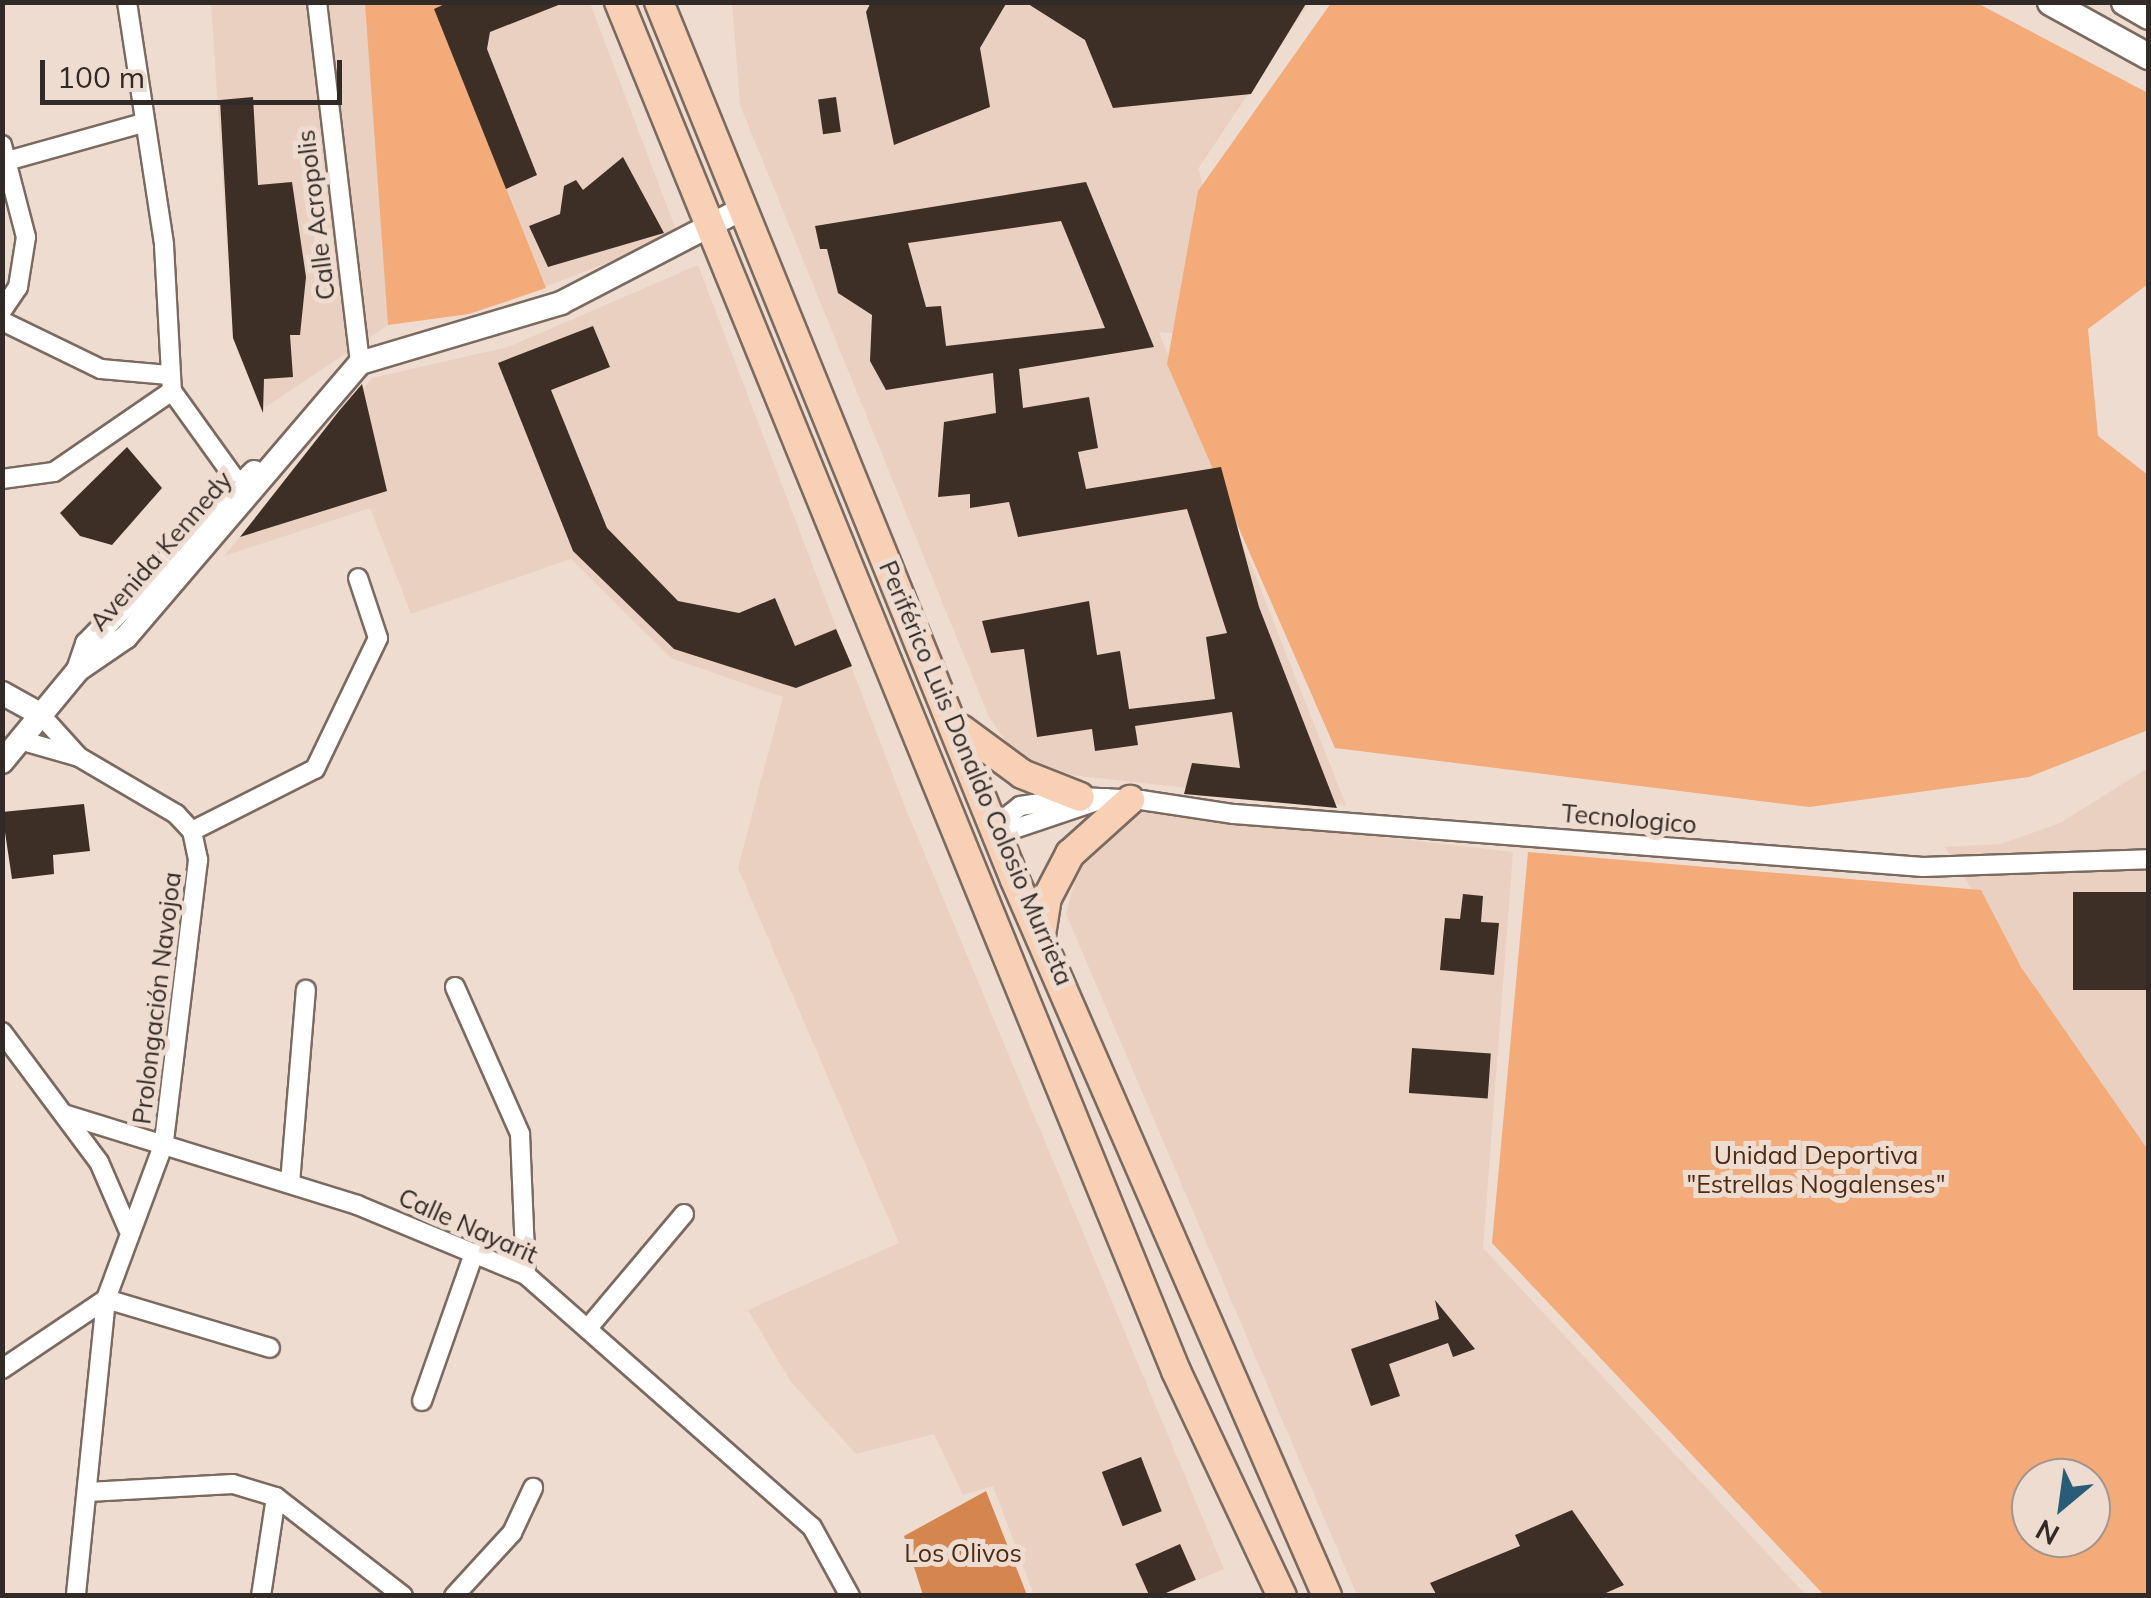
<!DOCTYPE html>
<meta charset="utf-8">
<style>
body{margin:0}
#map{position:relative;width:2151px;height:1598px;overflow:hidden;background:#efdcd0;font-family:Mulish,sans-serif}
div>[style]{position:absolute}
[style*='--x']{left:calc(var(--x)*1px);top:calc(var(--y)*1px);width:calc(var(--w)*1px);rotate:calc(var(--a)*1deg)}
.built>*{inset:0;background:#ead0c0}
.green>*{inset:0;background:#f3ab7a}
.forest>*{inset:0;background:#d4864e}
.building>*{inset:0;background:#3e2f26;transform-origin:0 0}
.roads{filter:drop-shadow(2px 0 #7b6a60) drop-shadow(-2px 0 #7b6a60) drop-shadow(0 2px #7b6a60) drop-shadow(0 -2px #7b6a60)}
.minor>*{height:18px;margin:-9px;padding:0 9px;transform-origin:9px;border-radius:9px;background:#fff}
.tertiary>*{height:22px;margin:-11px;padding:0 11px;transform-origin:11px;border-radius:11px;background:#fff}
.secondary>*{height:25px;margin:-12.5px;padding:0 12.5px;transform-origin:12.5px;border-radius:12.5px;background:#fff}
.primary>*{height:28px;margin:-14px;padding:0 14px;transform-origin:14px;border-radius:14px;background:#f8d0b5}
span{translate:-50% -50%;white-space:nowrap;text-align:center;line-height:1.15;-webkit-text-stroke:10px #efdcd0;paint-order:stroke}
.street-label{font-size:25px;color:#312a26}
.park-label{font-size:25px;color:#4c2c14}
.frame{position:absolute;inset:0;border:5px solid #312a26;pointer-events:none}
.north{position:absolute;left:2011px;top:1458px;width:100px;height:100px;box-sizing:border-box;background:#efdcd0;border:2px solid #a3958c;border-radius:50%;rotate:209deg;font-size:28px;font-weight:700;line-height:40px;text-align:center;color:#312a26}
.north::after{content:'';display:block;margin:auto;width:35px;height:45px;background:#285c78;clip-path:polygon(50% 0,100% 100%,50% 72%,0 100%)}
.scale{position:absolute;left:40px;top:60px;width:302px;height:45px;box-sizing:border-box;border:5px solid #312a26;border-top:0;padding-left:12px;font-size:30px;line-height:35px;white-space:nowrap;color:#312a26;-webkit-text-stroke:8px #efdcd0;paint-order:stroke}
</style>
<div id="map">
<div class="built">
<i style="clip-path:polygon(211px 3px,590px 3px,678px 235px,507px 302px,388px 325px,266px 407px,233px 338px)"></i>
<i style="clip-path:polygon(732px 3px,1309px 3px,1198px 169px,1251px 339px,1159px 332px,1346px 805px,1051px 773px,1019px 760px,989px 717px,740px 105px)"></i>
<i style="clip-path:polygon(698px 265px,905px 807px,1224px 1569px,1162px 1595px,1034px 1595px,993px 1486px,963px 1495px,934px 1434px,856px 1454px,791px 1382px,748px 1310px,899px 1243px,738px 868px,783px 697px,671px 658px,571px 559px,411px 614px,370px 508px,224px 556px,372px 378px,508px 347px)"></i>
<i style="clip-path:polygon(2148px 768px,2148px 1165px,1945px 847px,2001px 844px,2060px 823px)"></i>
<i style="clip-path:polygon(1144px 810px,1513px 852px,1483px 1248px,1806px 1595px,1357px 1595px,1066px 914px,1077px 873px,1110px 831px)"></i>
</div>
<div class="green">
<i style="clip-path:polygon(365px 3px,449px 3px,434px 9px,546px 288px,469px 314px,388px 325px)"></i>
<i style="clip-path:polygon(1331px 3px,1977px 3px,2148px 93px,2148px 284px,2088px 329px,2098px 436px,2148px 475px,2148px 730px,2029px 777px,1809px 807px,1335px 748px,1167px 364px,1198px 191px)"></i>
<i style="clip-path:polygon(evenodd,1528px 852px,1981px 890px,2021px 967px,2148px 1150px,2148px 1595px,1824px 1595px,1492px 1243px,1528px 852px,2091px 1478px,2091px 1538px,2031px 1538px,2031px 1478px,2091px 1478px)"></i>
</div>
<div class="forest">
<i style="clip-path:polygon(986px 1491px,1027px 1595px,923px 1595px,904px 1536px)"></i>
</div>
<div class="building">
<i style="clip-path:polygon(449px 2px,566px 2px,490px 32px,487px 49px,537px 175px,506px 189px,434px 9px)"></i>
<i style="clip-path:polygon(871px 2px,1007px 2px,980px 48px,990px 107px,894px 145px,866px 12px)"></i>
<i style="clip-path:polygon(1025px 2px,1307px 2px,1251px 94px,1113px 108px,1085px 40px)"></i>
<i style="clip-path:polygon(253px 97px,258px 185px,292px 182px,306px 277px,300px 335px,290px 335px,293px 377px,264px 379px,263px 413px,233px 338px,220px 100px)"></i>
<i style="left:836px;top:97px;width:35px;height:18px;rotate:82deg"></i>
<i style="clip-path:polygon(623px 157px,664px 233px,548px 267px,529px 226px,560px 214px,564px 186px,576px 180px,583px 190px)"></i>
<i style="clip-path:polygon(evenodd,1086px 182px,1154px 347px,1019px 369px,1023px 408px,1089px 397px,1098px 448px,1078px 452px,1086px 489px,1221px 467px,1259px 607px,1337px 808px,1184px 794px,1192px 763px,1240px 768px,1232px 712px,1135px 726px,1138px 745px,1095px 751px,1092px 729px,1037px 737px,1024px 649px,991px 653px,982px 621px,1089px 601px,1097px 655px,1120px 651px,1129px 709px,1215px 699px,1206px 637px,1227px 633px,1187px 509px,1018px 537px,1009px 502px,970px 508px,970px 494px,938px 497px,944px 422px,996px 413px,993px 373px,886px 390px,870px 361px,872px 315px,838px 293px,827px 249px,820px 249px,815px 226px,1086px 182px,1061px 221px,1105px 328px,946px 346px,941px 306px,926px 307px,908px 243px,1061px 221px)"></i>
<i style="clip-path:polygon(593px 326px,610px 367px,551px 390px,607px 528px,678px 601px,739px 613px,775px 598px,795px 646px,836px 629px,852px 666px,796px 688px,674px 649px,573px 551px,498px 363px)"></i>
<i style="clip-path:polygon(362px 384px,387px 491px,240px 537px,339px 411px)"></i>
<i style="clip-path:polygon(127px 447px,162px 488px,112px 545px,80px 536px,60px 513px)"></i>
<i style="clip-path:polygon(84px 804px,90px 851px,53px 855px,54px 874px,12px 879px,2px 812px)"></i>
<i style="left:2148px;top:892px;width:98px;height:75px;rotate:90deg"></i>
<i style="clip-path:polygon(1463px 894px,1483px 896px,1481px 922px,1499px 923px,1494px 975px,1440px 970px,1445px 918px,1460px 919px)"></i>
<i style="left:1412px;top:1048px;width:79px;height:45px;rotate:4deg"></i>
<i style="clip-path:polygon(1435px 1300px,1475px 1349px,1453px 1357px,1448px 1343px,1389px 1364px,1400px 1396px,1371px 1406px,1351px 1349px,1439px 1319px)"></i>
<i style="left:1141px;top:1457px;width:58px;height:42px;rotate:69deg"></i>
<i style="clip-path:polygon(1572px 1510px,1624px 1585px,1599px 1596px,1437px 1596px,1430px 1583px,1520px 1546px,1515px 1535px)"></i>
<i style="left:1180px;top:1544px;width:39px;height:49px;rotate:66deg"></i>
</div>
<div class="roads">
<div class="minor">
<i style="--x:127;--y:2;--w:246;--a:81.3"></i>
<i style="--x:164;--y:245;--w:146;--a:86.9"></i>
<i style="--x:172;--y:391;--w:127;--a:54.3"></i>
<i style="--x:317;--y:2;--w:364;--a:83.2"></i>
<i style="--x:2;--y:145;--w:95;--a:75.4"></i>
<i style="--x:26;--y:237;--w:51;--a:99.1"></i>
<i style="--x:18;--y:287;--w:29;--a:124"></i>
<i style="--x:7;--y:161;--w:141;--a:-15.6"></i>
<i style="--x:2;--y:321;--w:110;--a:25.9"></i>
<i style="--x:101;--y:369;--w:68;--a:5"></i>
<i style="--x:2;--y:479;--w:52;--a:-7.7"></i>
<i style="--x:54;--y:472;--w:143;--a:-34.5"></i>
<i style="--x:40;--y:714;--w:58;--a:47.8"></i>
<i style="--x:20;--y:740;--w:61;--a:16.1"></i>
<i style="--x:79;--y:757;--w:113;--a:30.4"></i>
<i style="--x:176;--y:814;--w:23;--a:47"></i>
<i style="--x:192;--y:831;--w:30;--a:78"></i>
<i style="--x:198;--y:860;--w:285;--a:96.9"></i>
<i style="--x:164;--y:1143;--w:166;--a:110.4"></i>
<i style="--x:106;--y:1299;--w:299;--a:95.8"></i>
<i style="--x:1106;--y:798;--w:97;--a:161.4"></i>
<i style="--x:1014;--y:829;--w:18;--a:-167"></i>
<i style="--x:996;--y:825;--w:31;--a:-38"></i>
<i style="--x:1020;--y:806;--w:61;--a:-8.5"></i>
<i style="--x:1080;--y:797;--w:61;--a:2.8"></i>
<i style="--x:1141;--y:800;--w:94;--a:8.6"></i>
<i style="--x:1234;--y:814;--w:691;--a:4.4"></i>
<i style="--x:1923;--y:867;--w:225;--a:-2"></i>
<i style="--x:192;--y:831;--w:138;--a:-26.8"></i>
<i style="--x:315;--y:769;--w:145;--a:-64.3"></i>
<i style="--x:378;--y:638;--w:63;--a:-108.4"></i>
<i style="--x:455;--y:987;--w:161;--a:66.1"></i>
<i style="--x:520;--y:1134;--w:141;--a:87.6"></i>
<i style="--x:2;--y:1032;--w:162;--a:53.3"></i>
<i style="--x:99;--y:1162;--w:73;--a:66.6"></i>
<i style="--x:67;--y:1115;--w:304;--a:17.2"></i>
<i style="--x:357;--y:1205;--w:183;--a:22.5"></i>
<i style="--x:526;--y:1275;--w:381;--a:41.4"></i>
<i style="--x:812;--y:1527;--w:79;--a:61.2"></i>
<i style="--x:290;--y:1183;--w:194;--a:-85.3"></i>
<i style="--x:588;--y:1328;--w:149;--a:-49.9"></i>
<i style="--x:2;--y:1369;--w:125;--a:-33.9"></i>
<i style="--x:106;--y:1299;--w:171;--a:16.6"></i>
<i style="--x:422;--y:1401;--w:157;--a:-70.6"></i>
<i style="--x:88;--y:1492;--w:145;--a:-3.2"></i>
<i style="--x:233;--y:1484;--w:45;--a:16.8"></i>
<i style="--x:276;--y:1497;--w:161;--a:37.9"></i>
<i style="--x:261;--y:1596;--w:100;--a:-81.4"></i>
<i style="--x:454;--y:1596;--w:86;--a:-47.4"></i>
<i style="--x:512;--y:1533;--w:50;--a:-65"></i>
</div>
<div class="tertiary">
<i style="--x:78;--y:670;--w:58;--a:-34.5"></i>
<i style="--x:126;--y:637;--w:360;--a:-49.5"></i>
<i style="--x:360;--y:363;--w:210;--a:-16.6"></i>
<i style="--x:561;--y:303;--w:202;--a:-27.5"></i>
<i style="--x:2;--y:693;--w:43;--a:28.9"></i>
<i style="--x:2;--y:762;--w:119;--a:-50.4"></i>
<i style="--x:78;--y:670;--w:28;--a:-71"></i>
<i style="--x:87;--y:644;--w:240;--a:-45.8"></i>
</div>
<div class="secondary">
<i style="--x:2050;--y:2;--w:112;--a:28.9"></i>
<i style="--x:2124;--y:2;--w:28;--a:30"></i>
</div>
<div class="primary">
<i style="--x:619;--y:2;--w:1478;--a:67.86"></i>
<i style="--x:1176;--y:1371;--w:249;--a:64.8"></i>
<i style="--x:659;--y:2;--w:947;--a:67.93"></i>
<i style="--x:1015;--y:880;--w:781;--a:66.45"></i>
<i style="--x:961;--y:729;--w:76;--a:36.4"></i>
<i style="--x:1022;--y:774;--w:62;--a:21.6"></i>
<i style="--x:1041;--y:935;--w:37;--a:-81"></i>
<i style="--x:1047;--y:898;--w:50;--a:-62.4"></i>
<i style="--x:1070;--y:854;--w:81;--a:-42"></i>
</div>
</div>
<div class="street-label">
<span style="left:316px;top:215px;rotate:-97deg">Calle Acropolis</span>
<span style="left:161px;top:551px;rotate:-49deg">Avenida Kennedy</span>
<span style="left:976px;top:773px;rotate:67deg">Periférico Luis Donaldo Colosio Murrieta</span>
<span style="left:1629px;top:819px;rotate:5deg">Tecnologico</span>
<span style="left:157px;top:998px;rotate:-83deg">Prolongación Navojoa</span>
<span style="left:468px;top:1226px;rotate:24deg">Calle Nayarit</span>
</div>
<div class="park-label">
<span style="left:1816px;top:1170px">Unidad Deportiva<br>"Estrellas Nogalenses"</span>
<span style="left:963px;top:1553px">Los Olivos</span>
</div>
<div class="frame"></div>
<div class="north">N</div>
<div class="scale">100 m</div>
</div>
